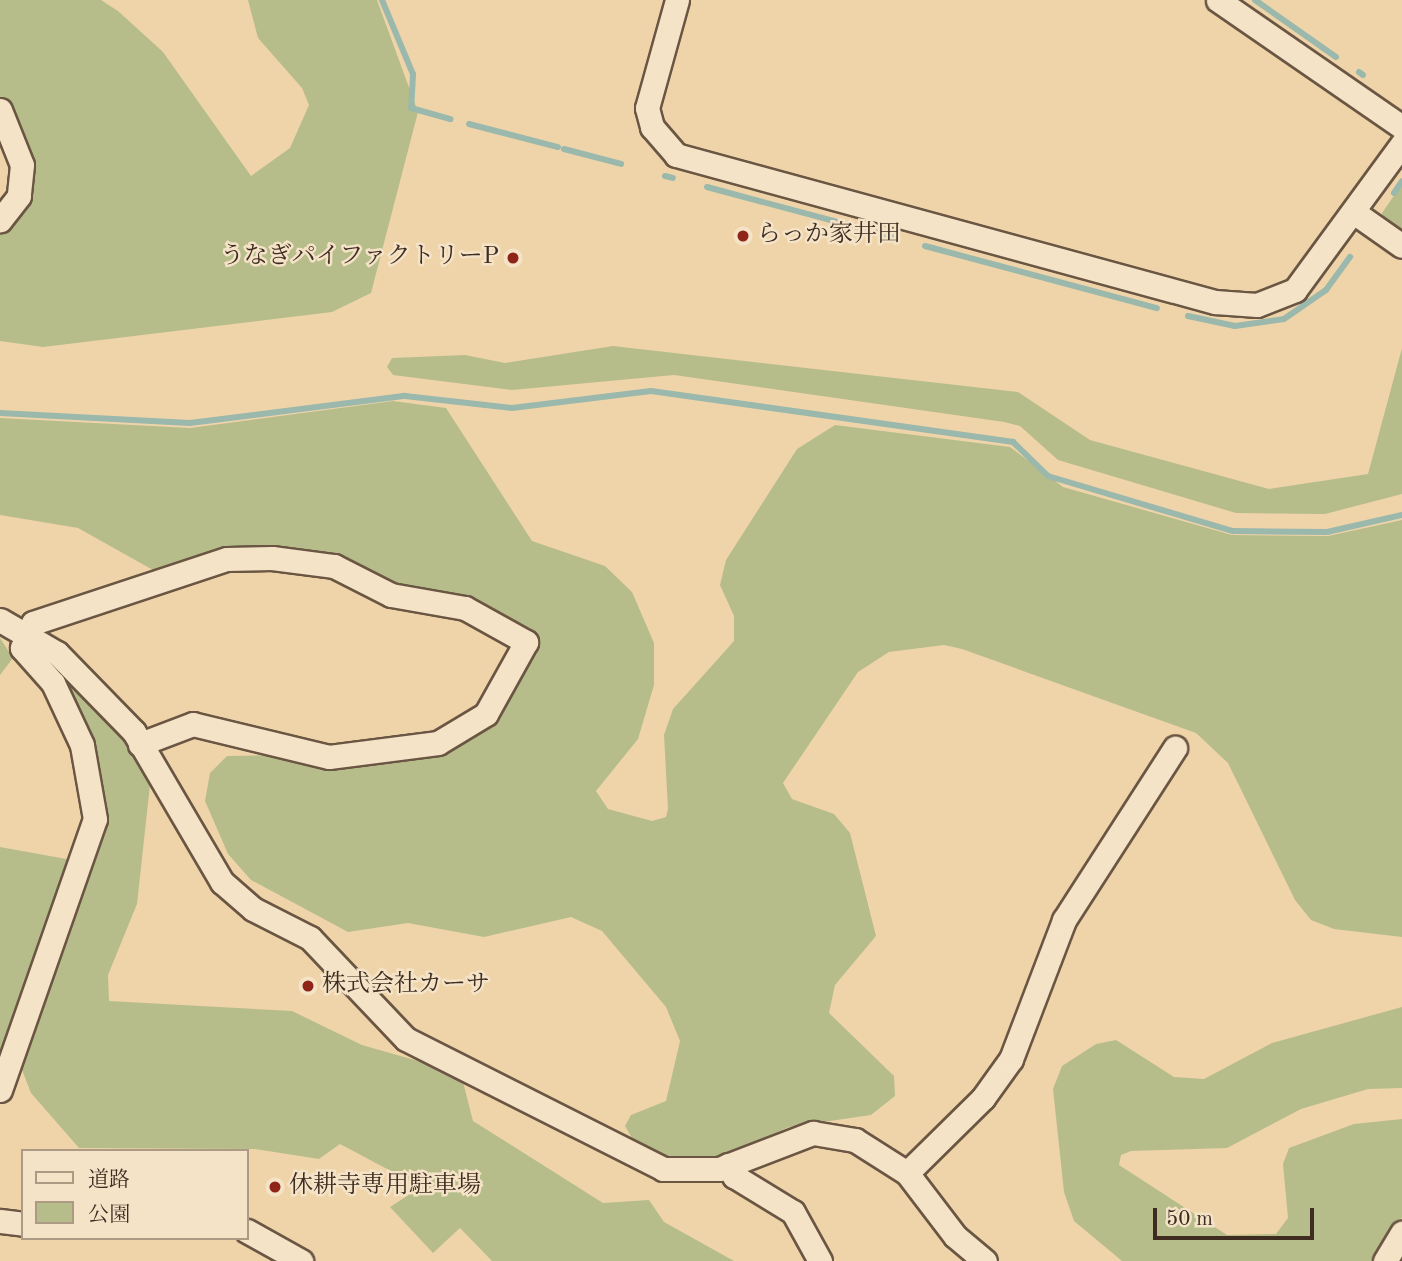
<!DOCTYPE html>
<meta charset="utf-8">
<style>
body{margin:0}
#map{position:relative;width:1402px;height:1261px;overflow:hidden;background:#efd4aa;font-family:"Old Standard TT","Noto Serif JP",serif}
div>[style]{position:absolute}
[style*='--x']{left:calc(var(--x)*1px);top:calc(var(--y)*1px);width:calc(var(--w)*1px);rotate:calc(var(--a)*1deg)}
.green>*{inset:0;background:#b7bd8a}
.stream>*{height:6px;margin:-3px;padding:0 3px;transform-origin:3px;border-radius:3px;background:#9ab8ab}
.roads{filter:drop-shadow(2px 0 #6a5643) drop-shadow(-2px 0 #6a5643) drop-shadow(0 2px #6a5643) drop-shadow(0 -2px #6a5643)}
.minor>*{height:23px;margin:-11.5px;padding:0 11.5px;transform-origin:11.5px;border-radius:11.5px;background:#f5e3c8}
.dots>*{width:19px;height:19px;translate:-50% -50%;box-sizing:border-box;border:4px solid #f5e3c8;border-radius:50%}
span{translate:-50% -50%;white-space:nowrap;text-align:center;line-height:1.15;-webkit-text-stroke:5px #f5e3c8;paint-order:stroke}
.poi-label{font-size:24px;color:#3e2c21}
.left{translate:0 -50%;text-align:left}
.right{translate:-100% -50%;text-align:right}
.legend{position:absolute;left:21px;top:1149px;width:228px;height:91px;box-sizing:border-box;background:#f5e3c8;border:2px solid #ac9a85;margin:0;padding:9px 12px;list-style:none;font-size:21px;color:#3e2c21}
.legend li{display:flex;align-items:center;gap:14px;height:35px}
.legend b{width:35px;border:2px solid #ac9a85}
.scale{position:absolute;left:1153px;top:1208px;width:161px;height:32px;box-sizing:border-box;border:4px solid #3e2c21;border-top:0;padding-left:9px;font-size:21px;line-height:24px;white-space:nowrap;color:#3e2c21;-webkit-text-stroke:5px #f5e3c8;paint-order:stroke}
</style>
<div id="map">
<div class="green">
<i style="clip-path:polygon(0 0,101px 0,118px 11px,163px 52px,251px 176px,290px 148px,309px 105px,302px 88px,258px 38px,248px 0,377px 0,418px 112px,371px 293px,332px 312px,43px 347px,0 341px,0 229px,30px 165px,21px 129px,0 97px)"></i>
<i style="clip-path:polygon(1402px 184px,1402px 236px,1384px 224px,1382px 213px)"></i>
<i style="clip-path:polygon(613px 346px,1018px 392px,1090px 440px,1269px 489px,1368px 474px,1402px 348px,1402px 494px,1325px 514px,1236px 513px,1058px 460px,1020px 426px,1004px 422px,674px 375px,512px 390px,393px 375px,387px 367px,392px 358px,465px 355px,505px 363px)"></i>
<i style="clip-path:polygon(393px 401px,446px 408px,532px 541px,605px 566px,632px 592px,654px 643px,654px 685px,638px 739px,596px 791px,608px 809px,652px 821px,666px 817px,668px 809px,664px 735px,673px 709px,734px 641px,734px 616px,720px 585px,726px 560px,797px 449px,835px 425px,1010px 447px,1063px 487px,1232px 535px,1328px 536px,1402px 520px,1402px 937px,1334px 929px,1311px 920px,1295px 900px,1228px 763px,1196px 733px,962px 649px,944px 645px,889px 652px,858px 672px,783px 783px,792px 799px,834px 814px,850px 833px,876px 936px,835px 985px,829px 1013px,894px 1076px,895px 1096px,871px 1115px,789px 1127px,716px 1159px,666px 1160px,636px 1145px,625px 1126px,631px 1115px,666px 1101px,680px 1041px,666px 1007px,602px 931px,571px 917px,484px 937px,408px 923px,348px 932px,251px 880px,228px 854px,205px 801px,210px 773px,227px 756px,440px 752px,460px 745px,506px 705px,536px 645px,530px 628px,483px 605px,394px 586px,349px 563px,153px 570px,78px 528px,0 515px,0 418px,190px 428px)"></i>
<i style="clip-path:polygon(0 638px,13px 658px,0 675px)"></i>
<i style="clip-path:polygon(60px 675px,126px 738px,150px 785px,137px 904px,108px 975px,109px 1001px,292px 1011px,362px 1045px,432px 1065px,463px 1082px,473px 1121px,603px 1203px,649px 1200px,664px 1222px,734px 1261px,492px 1261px,460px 1228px,433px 1253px,390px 1207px,421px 1187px,340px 1144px,319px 1159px,255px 1149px,79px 1148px,31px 1093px,19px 1062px,96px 846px)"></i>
<i style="clip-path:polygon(0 847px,72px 860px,0 1077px)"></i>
<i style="clip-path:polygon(1402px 1007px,1402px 1088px,1368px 1089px,1301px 1109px,1227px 1148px,1131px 1151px,1121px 1155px,1119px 1165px,1227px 1235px,1276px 1234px,1288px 1218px,1283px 1164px,1289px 1148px,1354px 1124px,1402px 1119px,1402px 1217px,1375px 1261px,1122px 1261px,1074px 1221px,1064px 1192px,1053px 1089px,1062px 1066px,1096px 1044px,1116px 1040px,1174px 1077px,1204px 1079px,1272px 1043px)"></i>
</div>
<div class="stream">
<i style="--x:382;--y:0;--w:80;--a:67.3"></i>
<i style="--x:413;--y:74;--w:34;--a:93"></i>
<i style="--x:411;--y:108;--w:41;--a:15.8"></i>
<i style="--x:1255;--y:0;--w:99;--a:35.1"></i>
<i style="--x:1359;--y:72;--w:5;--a:37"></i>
<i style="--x:469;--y:124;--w:92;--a:14.5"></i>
<i style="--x:564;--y:149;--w:59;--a:14.7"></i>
<i style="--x:665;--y:176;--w:8;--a:14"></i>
<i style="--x:707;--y:187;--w:193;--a:15"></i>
<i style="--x:1394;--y:193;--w:14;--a:-56"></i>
<i style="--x:925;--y:246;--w:240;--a:15"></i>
<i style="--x:1188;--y:316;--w:48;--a:12"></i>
<i style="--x:1235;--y:326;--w:49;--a:-8.1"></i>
<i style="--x:1284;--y:319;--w:51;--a:-34.6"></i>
<i style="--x:1326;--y:290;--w:41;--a:-54"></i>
<i style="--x:0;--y:413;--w:190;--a:3"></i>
<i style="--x:190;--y:423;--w:217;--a:-7.2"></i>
<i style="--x:405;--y:396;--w:108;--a:6.4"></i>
<i style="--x:512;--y:408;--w:140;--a:-7"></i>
<i style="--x:651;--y:391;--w:366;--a:8"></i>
<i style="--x:1013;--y:442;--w:49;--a:44.2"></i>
<i style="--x:1048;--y:476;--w:193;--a:16.6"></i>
<i style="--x:1233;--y:531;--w:94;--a:0.6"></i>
<i style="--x:1327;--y:532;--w:77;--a:-12.8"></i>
</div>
<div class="roads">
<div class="minor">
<i style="--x:677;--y:0;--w:112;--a:105.5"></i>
<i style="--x:647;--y:108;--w:20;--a:75"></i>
<i style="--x:652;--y:127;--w:37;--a:49"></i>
<i style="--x:676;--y:155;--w:559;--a:15.26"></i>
<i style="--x:1215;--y:302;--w:42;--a:4.1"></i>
<i style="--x:1257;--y:305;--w:41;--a:-21.5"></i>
<i style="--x:1295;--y:290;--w:181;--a:-53.8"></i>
<i style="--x:1218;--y:0;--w:224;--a:34.6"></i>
<i style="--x:0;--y:110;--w:59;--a:68.2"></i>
<i style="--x:22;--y:165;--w:31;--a:96"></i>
<i style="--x:19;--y:196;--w:31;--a:128"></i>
<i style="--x:1355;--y:213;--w:57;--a:35.1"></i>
<i style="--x:0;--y:620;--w:66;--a:30.1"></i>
<i style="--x:57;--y:653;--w:110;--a:45.7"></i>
<i style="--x:134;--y:732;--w:174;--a:59.6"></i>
<i style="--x:222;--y:882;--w:41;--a:41.1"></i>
<i style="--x:253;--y:909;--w:64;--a:27"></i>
<i style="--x:310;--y:938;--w:139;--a:46.5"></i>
<i style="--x:406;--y:1039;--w:288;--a:26.8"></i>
<i style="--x:663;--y:1169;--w:56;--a:0"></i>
<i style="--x:719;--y:1169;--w:101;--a:-21"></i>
<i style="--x:813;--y:1133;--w:43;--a:9.5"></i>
<i style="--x:855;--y:1140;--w:62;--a:32.4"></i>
<i style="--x:907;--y:1173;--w:79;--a:52.7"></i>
<i style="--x:955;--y:1236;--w:39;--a:40"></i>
<i style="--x:0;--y:1090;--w:287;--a:-70.7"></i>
<i style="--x:95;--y:819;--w:75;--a:-100"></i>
<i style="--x:82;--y:745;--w:68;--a:-115.1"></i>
<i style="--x:53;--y:683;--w:47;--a:-131.5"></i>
<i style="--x:22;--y:648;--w:27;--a:-66"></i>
<i style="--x:33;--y:623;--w:204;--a:-18.3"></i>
<i style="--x:227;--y:559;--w:45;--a:-1.3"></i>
<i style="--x:272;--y:558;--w:63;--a:7.4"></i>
<i style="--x:334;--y:566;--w:64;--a:27"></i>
<i style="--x:391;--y:595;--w:75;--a:10"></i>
<i style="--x:465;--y:608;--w:70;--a:29.1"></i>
<i style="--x:526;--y:642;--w:82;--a:119.1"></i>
<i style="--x:486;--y:714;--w:56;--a:148.9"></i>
<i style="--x:438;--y:743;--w:110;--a:172.7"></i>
<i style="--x:329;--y:757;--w:140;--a:-166.4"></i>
<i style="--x:193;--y:724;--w:57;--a:159.3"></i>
<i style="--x:728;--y:1165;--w:13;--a:61"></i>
<i style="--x:734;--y:1176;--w:69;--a:31.4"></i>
<i style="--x:793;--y:1212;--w:56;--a:61.1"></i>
<i style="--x:907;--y:1173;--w:107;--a:-44.6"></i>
<i style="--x:983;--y:1098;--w:48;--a:-54.3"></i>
<i style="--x:1011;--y:1059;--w:149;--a:-69.1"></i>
<i style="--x:1064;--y:920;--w:205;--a:-57.2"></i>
<i style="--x:0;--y:1221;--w:23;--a:7"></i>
<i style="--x:247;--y:1231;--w:62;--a:29.1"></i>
<i style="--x:1385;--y:1261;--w:33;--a:-59"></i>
</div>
</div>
<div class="dots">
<i style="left:743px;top:236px;background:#8f2418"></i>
<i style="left:513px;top:258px;background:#8f2418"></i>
<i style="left:308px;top:986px;background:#8f2418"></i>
<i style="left:275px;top:1187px;background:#8f2418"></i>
</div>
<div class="poi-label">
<span class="left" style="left:757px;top:236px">らっか家井田</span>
<span class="right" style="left:499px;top:258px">うなぎパイファクトリーP</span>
<span class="left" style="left:322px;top:986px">株式会社カーサ</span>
<span class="left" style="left:289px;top:1187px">休耕寺専用駐車場</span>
</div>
<ul class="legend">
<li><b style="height:9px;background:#f5e3c8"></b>道路</li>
<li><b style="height:19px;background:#b7bd8a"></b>公園</li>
</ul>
<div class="scale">50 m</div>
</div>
